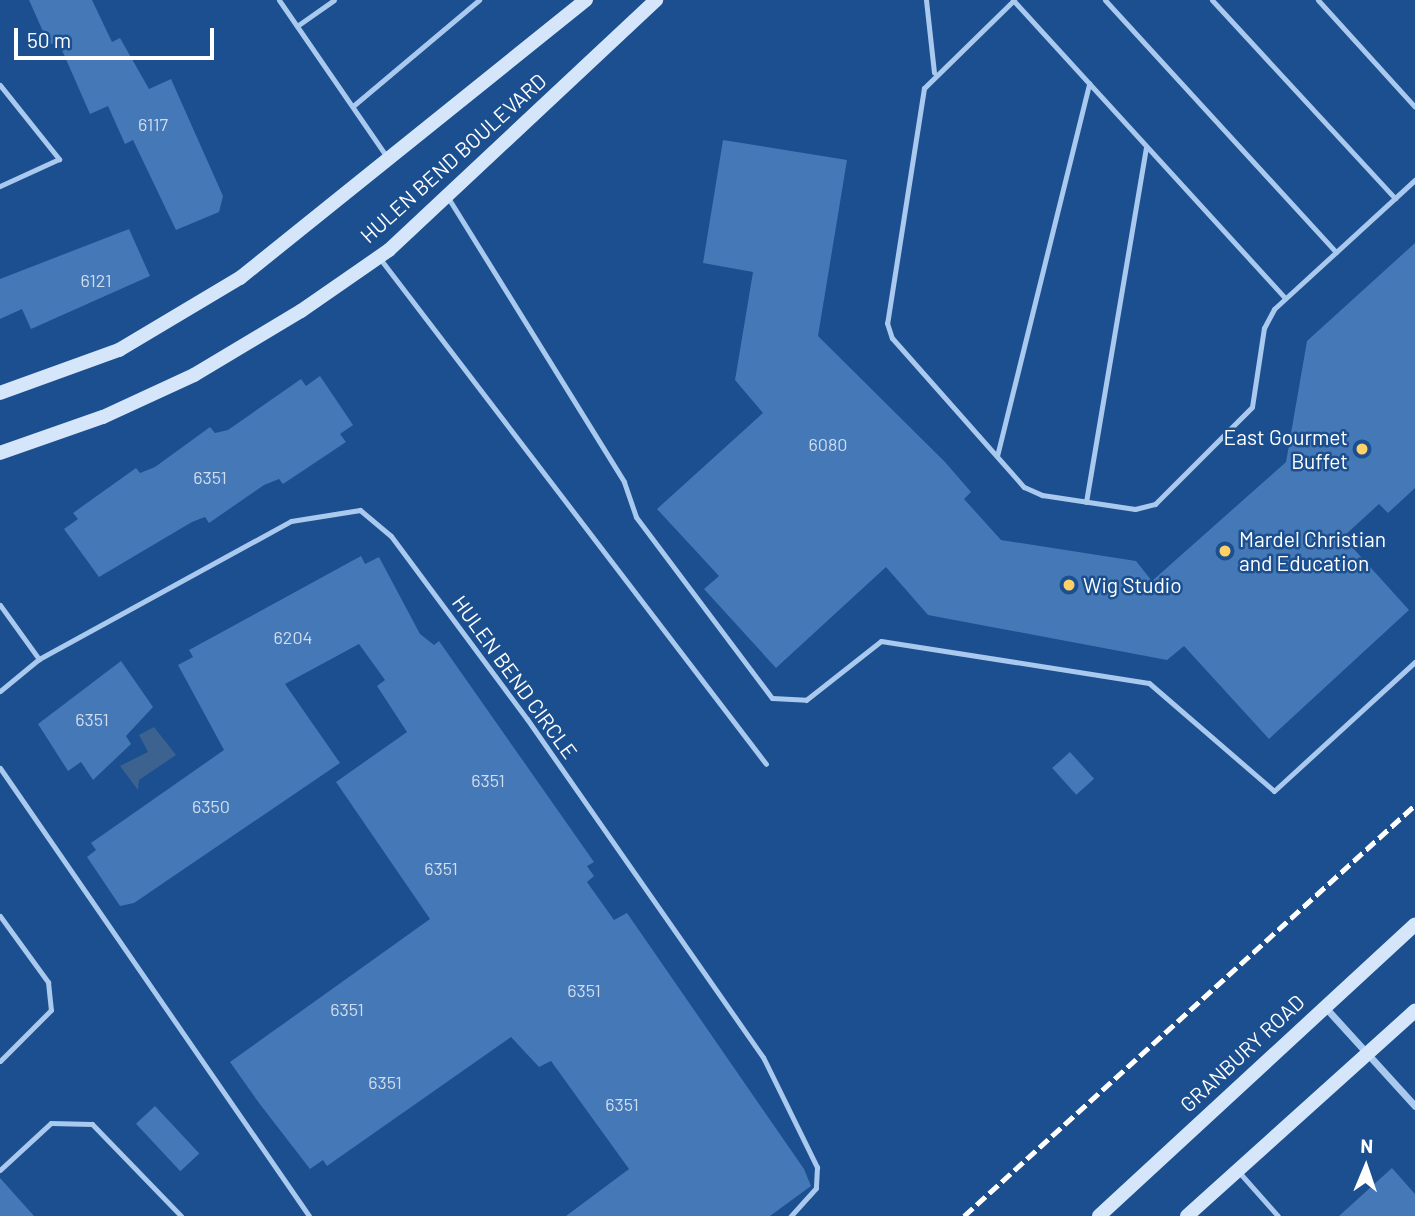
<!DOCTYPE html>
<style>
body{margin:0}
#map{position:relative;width:1415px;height:1216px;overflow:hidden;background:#1b4f8f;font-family:Barlow,sans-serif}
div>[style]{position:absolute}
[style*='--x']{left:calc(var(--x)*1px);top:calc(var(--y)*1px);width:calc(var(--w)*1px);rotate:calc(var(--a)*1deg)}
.water>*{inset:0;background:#3c6290}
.building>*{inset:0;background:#4478b7;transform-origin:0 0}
.lane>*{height:5px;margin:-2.5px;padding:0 2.5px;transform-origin:2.5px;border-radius:2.5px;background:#a9c9ee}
.street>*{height:7px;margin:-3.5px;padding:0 3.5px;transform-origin:3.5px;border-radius:3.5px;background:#a9c9ee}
.secondary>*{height:14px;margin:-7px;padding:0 7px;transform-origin:7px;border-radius:7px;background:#d6e6fa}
.rail>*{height:5px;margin-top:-2.5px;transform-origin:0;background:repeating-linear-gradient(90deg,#fff 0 12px,transparent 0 17px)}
.dots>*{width:19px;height:19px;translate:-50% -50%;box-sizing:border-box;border:4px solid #1b4f8f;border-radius:50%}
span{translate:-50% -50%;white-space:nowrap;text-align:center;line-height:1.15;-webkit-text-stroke:5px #1b4f8f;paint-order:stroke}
.number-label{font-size:18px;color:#d0dded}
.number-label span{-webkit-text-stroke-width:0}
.street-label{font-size:21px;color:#fff}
.poi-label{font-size:21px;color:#fff}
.right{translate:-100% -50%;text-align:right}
.left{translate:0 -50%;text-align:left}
.north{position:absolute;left:1331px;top:1132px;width:70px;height:70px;-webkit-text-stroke:5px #1b4f8f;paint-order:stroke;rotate:2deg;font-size:19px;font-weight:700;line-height:28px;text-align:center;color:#fff}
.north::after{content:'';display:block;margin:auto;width:24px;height:32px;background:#fff;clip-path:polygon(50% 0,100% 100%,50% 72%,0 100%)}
.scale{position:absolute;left:14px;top:28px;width:200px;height:32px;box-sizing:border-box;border:4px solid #fff;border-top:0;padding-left:9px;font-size:21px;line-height:24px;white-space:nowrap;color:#fff;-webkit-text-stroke:5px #1b4f8f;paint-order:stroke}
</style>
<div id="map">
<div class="water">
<i style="clip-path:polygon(154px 727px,176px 755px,139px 780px,138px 790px,120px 766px,148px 752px,139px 735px)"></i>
</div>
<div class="building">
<i style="clip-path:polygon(29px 0,92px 0,112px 42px,120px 38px,149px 89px,171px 79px,223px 196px,219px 212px,176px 230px,133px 140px,125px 144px,108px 106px,90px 114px,58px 41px,49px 45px)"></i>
<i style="clip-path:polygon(723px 140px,847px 160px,818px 336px,945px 462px,971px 492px,964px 499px,1001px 540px,1136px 561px,1152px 581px,1286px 462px,1307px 341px,1415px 243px,1415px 488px,1388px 513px,1379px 504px,1343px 537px,1409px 610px,1269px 739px,1184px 646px,1167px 660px,928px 615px,886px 567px,776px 668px,704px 589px,719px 576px,657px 509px,763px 413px,735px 380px,753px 272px,703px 263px)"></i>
<i style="clip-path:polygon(129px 229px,150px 276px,31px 329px,22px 309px,0 319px,0 279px)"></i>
<i style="clip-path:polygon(320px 376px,353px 425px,340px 434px,346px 442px,283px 484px,279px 479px,264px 485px,209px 523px,205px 517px,192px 522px,99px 577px,64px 529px,78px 519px,73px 513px,136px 468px,140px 473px,155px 467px,210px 427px,215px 433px,228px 430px,301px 379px,306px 386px)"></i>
<i style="clip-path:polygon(361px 556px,365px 564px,379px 557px,420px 634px,434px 645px,439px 641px,594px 862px,587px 866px,594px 876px,587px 882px,614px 920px,627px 913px,804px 1169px,811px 1186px,770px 1216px,566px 1216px,629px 1169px,551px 1061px,539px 1067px,511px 1037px,327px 1166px,323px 1160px,310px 1169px,259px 1103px,230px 1062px,430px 919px,336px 782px,407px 732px,377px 686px,385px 680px,359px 644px,285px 684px,340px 763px,134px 903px,120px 906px,87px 857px,96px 850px,91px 843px,224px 750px,178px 665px,193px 657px,189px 650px)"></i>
<i style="clip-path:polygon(121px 661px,153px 707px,126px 736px,131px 744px,93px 780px,81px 762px,68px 771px,38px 724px)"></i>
<i style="left:1070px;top:752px;width:36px;height:24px;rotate:48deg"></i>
<i style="left:155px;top:1106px;width:65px;height:26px;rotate:47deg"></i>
<i style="clip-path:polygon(1392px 1168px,1415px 1194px,1415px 1216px,1339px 1216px)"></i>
<i style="clip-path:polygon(0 1178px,34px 1216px,0 1216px)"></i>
</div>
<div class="lane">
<i style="--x:279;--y:0;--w:191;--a:55.5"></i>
<i style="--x:926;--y:0;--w:73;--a:83.7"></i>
<i style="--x:1013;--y:0;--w:403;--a:47.6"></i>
<i style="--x:1014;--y:0;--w:126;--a:135.6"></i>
<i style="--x:924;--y:88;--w:238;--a:98.9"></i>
<i style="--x:887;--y:323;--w:16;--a:72"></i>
<i style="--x:892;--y:338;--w:199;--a:48.5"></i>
<i style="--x:1024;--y:487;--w:20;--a:24"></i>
<i style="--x:1042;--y:495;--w:94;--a:8.6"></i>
<i style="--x:1135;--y:509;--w:21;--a:-14"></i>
<i style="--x:1155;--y:504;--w:137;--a:-45"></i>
<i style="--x:1252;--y:407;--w:80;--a:-81.4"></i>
<i style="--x:1264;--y:328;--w:21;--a:-62"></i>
<i style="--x:1274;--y:309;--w:191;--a:-42.5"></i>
<i style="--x:1105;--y:0;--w:342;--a:47.5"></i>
<i style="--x:1212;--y:0;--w:270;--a:47.3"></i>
<i style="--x:1318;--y:0;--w:144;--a:47.8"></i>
<i style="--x:297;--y:26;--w:45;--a:-35.1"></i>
<i style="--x:0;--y:85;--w:95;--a:51.4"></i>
<i style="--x:59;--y:159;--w:65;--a:155.4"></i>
<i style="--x:353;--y:106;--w:165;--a:-40.1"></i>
<i style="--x:447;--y:196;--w:336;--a:58.2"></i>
<i style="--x:624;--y:482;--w:37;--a:71"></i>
<i style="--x:636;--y:517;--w:226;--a:53.1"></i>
<i style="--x:772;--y:698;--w:34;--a:3"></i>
<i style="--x:806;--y:700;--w:95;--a:-38.2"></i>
<i style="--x:881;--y:641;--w:271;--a:8.9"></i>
<i style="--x:1149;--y:683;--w:165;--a:40.8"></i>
<i style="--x:1274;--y:791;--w:191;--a:-42.5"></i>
<i style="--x:381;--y:260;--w:634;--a:52.62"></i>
<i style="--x:997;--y:456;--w:384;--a:-76.1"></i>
<i style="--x:1086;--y:502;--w:360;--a:-80.4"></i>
<i style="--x:0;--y:605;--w:67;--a:54.2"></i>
<i style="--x:0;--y:691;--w:50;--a:-39.4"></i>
<i style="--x:39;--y:659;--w:287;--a:-28.7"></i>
<i style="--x:291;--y:521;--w:70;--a:-9.1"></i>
<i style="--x:360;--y:510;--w:40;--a:40"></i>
<i style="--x:391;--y:536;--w:228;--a:53.4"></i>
<i style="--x:527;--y:719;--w:412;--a:55.1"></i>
<i style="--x:763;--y:1057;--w:123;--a:63.9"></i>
<i style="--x:817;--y:1167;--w:21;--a:93"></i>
<i style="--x:816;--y:1188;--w:38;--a:132"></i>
<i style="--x:0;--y:768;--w:544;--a:55.4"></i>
<i style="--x:0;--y:916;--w:82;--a:54"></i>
<i style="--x:48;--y:982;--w:28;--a:84"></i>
<i style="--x:51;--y:1010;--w:72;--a:135"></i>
<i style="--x:0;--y:1170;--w:69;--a:-42.7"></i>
<i style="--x:51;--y:1123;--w:41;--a:1.4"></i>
<i style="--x:92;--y:1124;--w:128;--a:45.9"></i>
<i style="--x:1238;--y:1171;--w:60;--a:48.4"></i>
</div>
<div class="street">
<i style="--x:1324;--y:1006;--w:135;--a:47.7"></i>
</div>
<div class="secondary">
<i style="--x:0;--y:393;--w:127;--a:-19.9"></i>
<i style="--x:119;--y:350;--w:141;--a:-30.8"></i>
<i style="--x:240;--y:278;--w:444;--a:-38.8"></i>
<i style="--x:0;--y:453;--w:109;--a:-19.3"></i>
<i style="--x:103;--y:417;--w:100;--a:-24.8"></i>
<i style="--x:194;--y:375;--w:125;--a:-30.9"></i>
<i style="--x:301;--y:311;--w:107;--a:-34.7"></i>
<i style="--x:389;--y:250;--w:366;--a:-43.1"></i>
<i style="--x:1099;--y:1216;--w:430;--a:-42.7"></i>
<i style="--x:1187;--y:1216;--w:307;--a:-42"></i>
</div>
<div class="rail">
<i style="--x:964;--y:1216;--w:610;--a:-42.34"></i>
</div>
<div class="dots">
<i style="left:1362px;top:449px;background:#ffd166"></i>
<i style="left:1225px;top:551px;background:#ffd166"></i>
<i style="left:1069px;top:585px;background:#ffd166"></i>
</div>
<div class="number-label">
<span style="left:153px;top:124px">6117</span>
<span style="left:96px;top:280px">6121</span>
<span style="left:828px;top:444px">6080</span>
<span style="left:210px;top:477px">6351</span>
<span style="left:293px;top:637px">6204</span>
<span style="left:92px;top:719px">6351</span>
<span style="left:488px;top:780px">6351</span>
<span style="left:211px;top:806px">6350</span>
<span style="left:441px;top:868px">6351</span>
<span style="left:584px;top:990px">6351</span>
<span style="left:347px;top:1009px">6351</span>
<span style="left:385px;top:1082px">6351</span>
<span style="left:622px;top:1104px">6351</span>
</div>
<div class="street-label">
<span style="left:453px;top:158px;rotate:-42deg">HULEN BEND BOULEVARD</span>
<span style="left:515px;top:677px;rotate:54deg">HULEN BEND CIRCLE</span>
<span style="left:1242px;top:1053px;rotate:-43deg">GRANBURY ROAD</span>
</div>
<div class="poi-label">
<span class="right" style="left:1348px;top:449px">East Gourmet<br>Buffet</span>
<span class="left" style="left:1239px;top:551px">Mardel Christian<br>and Education</span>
<span class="left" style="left:1083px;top:585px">Wig Studio</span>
</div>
<div class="north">N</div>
<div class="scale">50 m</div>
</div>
